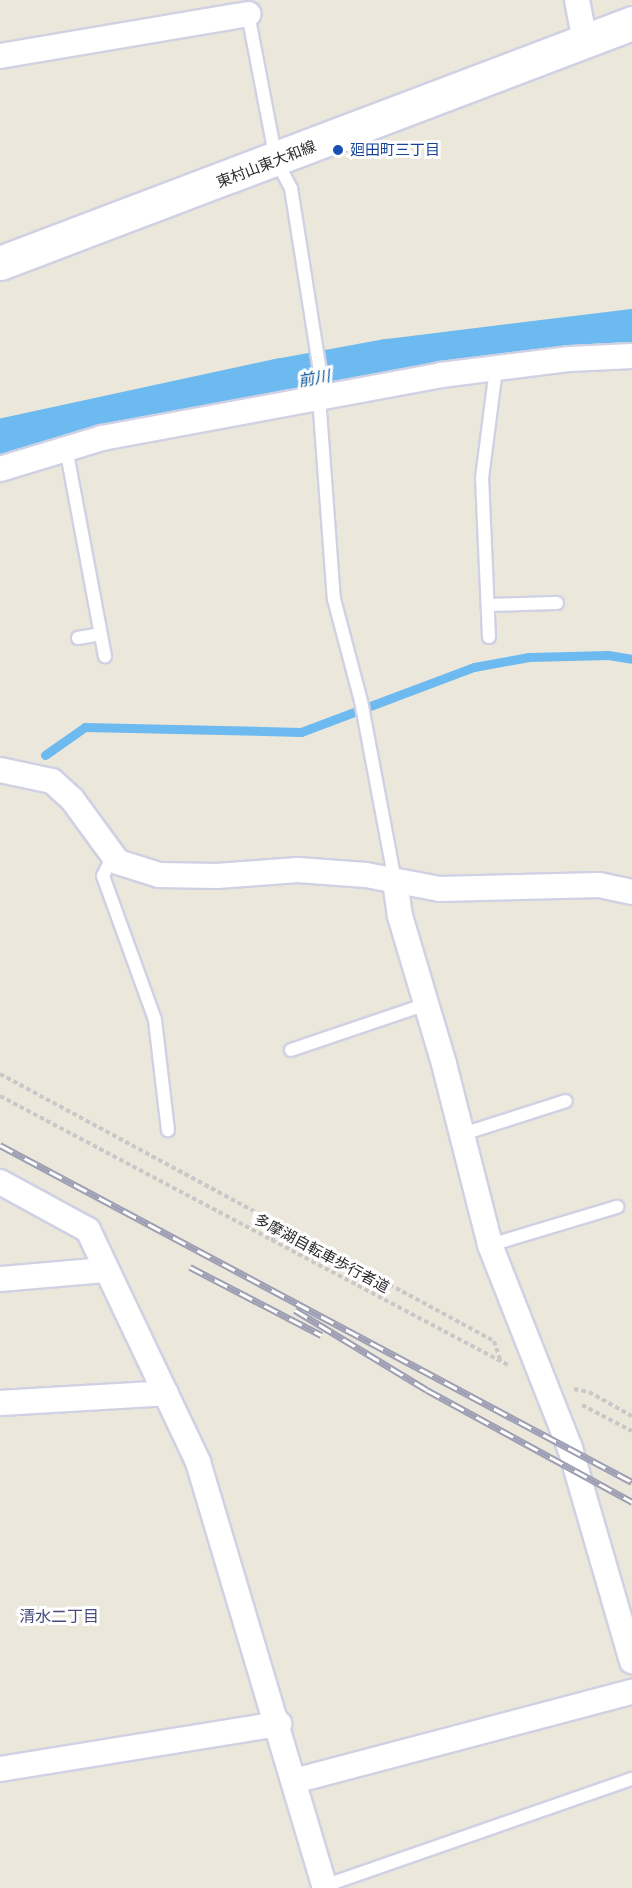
<!DOCTYPE html>
<meta charset="utf-8">
<style>
body{margin:0}
#map{position:relative;width:632px;height:1888px;overflow:hidden;background:#ece7db;font-family:"Archivo Narrow","Noto Sans JP",sans-serif}
div>[style]{position:absolute}
[style*='--x']{left:calc(var(--x)*1px);top:calc(var(--y)*1px);width:calc(var(--w)*1px);rotate:calc(var(--a)*1deg)}
.stream>*{height:9px;margin:-4.5px;padding:0 4.5px;transform-origin:4.5px;border-radius:4.5px;background:#6dbaf0}
.river>*{height:52px;margin:-26px;padding:0 26px;transform-origin:26px;border-radius:26px;background:#6dbaf0}
.path>*{height:4px;margin-top:-2px;transform-origin:0;background:repeating-linear-gradient(90deg,#c8c8c8 0 4.5px,transparent 0 7.5px)}
.roads{filter:drop-shadow(2px 0 #d0d1e3) drop-shadow(-2px 0 #d0d1e3) drop-shadow(0 2px #d0d1e3) drop-shadow(0 -2px #d0d1e3)}
.lane>*{height:12px;margin:-6px;padding:0 6px;transform-origin:6px;border-radius:6px;background:#fff}
.street>*{height:24px;margin:-12px;padding:0 12px;transform-origin:12px;border-radius:12px;background:#fff}
.secondary>*{height:33px;margin:-16.5px;padding:0 16.5px;transform-origin:16.5px;border-radius:16.5px;background:#fff}
.rail>*{height:7px;margin-top:-3.5px;transform-origin:0;background:repeating-linear-gradient(90deg,#fff 0 14px,#9e9eb4 0 28px);box-sizing:border-box;border-block:2px solid #9e9eb4}
.dots>*{width:16px;height:16px;translate:-50% -50%;box-sizing:border-box;border:3px solid #fff;border-radius:50%}
span{translate:-50% -50%;white-space:nowrap;text-align:center;line-height:1.15;-webkit-text-stroke:6px #fff;paint-order:stroke}
.transit-label{font-size:15px;color:#164399}
.left{translate:0 -50%;text-align:left}
.street-label{font-size:15px;color:#2a2a2a}
.water-label{font-size:16px;color:#0c569b;font-style:italic}
.neighbourhood-label{font-size:16px;color:#4a4b7b}
</style>
<div id="map">
<div class="stream">
<i style="--x:45;--y:755;--w:49;--a:-35"></i>
<i style="--x:85;--y:727;--w:216;--a:1.3"></i>
<i style="--x:301;--y:732;--w:185;--a:-20.6"></i>
<i style="--x:474;--y:667;--w:56;--a:-10.3"></i>
<i style="--x:529;--y:657;--w:79;--a:-1.5"></i>
<i style="--x:608;--y:655;--w:24;--a:9"></i>
</div>
<div class="river">
<i style="--x:0;--y:445;--w:289;--a:-12.2"></i>
<i style="--x:283;--y:384;--w:107;--a:-10.3"></i>
<i style="--x:388;--y:365;--w:246;--a:-7"></i>
</div>
<div class="path">
<i style="--x:0;--y:1074;--w:562;--a:28.39"></i>
<i style="--x:494;--y:1341;--w:22;--a:72"></i>
<i style="--x:0;--y:1096;--w:577;--a:27.9"></i>
<i style="--x:272;--y:1241;--w:19;--a:-65"></i>
<i style="--x:574;--y:1389;--w:15;--a:11"></i>
<i style="--x:589;--y:1392;--w:49;--a:29.2"></i>
<i style="--x:582;--y:1405;--w:56;--a:27.5"></i>
</div>
<div class="roads">
<div class="lane">
<i style="--x:248;--y:14;--w:149;--a:79.1"></i>
<i style="--x:276;--y:160;--w:32;--a:62"></i>
<i style="--x:291;--y:188;--w:212;--a:81"></i>
<i style="--x:319;--y:397;--w:203;--a:85.8"></i>
<i style="--x:334;--y:599;--w:106;--a:75.2"></i>
<i style="--x:361;--y:701;--w:183;--a:79.3"></i>
<i style="--x:66;--y:448;--w:212;--a:79.4"></i>
<i style="--x:488;--y:605;--w:69;--a:-1.7"></i>
<i style="--x:489;--y:637;--w:159;--a:-92.5"></i>
<i style="--x:482;--y:478;--w:111;--a:-82.7"></i>
<i style="--x:78;--y:638;--w:23;--a:-10"></i>
<i style="--x:113;--y:856;--w:22;--a:117"></i>
<i style="--x:103;--y:876;--w:153;--a:70.1"></i>
<i style="--x:155;--y:1020;--w:111;--a:83.3"></i>
<i style="--x:291;--y:1050;--w:144;--a:-18.7"></i>
<i style="--x:460;--y:1135;--w:111;--a:-17.8"></i>
<i style="--x:490;--y:1245;--w:133;--a:-16.7"></i>
<i style="--x:324;--y:1886;--w:326;--a:-19.2"></i>
</div>
<div class="street">
<i style="--x:577;--y:0;--w:43;--a:79.2"></i>
<i style="--x:0;--y:56;--w:252;--a:-9.6"></i>
<i style="--x:0;--y:469;--w:107;--a:-16.9"></i>
<i style="--x:102;--y:438;--w:345;--a:-10.5"></i>
<i style="--x:441;--y:375;--w:130;--a:-7.1"></i>
<i style="--x:570;--y:359;--w:62;--a:-2.8"></i>
<i style="--x:0;--y:770;--w:53;--a:11.9"></i>
<i style="--x:52;--y:781;--w:27;--a:42"></i>
<i style="--x:72;--y:799;--w:78;--a:53.9"></i>
<i style="--x:118;--y:862;--w:43;--a:17.6"></i>
<i style="--x:159;--y:875;--w:58;--a:1"></i>
<i style="--x:217;--y:876;--w:81;--a:-4.2"></i>
<i style="--x:298;--y:870;--w:68;--a:4.2"></i>
<i style="--x:366;--y:875;--w:75;--a:10.7"></i>
<i style="--x:440;--y:889;--w:159;--a:-1.4"></i>
<i style="--x:599;--y:885;--w:34;--a:12"></i>
<i style="--x:395;--y:881;--w:35;--a:82"></i>
<i style="--x:400;--y:916;--w:154;--a:73.4"></i>
<i style="--x:444;--y:1064;--w:187;--a:75.7"></i>
<i style="--x:490;--y:1245;--w:218;--a:68.5"></i>
<i style="--x:570;--y:1448;--w:222;--a:73.8"></i>
<i style="--x:0;--y:1182;--w:100;--a:28.6"></i>
<i style="--x:88;--y:1230;--w:257;--a:64.6"></i>
<i style="--x:198;--y:1462;--w:445;--a:73.4"></i>
<i style="--x:0;--y:1279;--w:105;--a:-4.9"></i>
<i style="--x:0;--y:1403;--w:166;--a:-3.4"></i>
<i style="--x:0;--y:1769;--w:283;--a:-9.2"></i>
<i style="--x:294;--y:1781;--w:350;--a:-14.8"></i>
</div>
<div class="secondary">
<i style="--x:0;--y:263;--w:676;--a:-20.79"></i>
</div>
</div>
<div class="rail">
<i style="--x:0;--y:1145;--w:716;--a:28.07"></i>
<i style="--x:190;--y:1267;--w:148;--a:27.4"></i>
<i style="--x:295;--y:1310;--w:154;--a:31.2"></i>
<i style="--x:427;--y:1390;--w:234;--a:28.6"></i>
</div>
<div class="dots">
<i style="left:338px;top:150px;background:#1a4fb4"></i>
</div>
<div class="transit-label">
<span class="left" style="left:350px;top:150px">廻田町三丁目</span>
</div>
<div class="street-label">
<span style="left:266px;top:164px;rotate:-21deg">東村山東大和線</span>
<span style="left:322px;top:1253px;rotate:28deg">多摩湖自転車歩行者道</span>
</div>
<div class="water-label">
<span style="left:314px;top:378px;rotate:-10deg">前川</span>
</div>
<div class="neighbourhood-label">
<span style="left:59px;top:1616px">清水二丁目</span>
</div>
</div>
